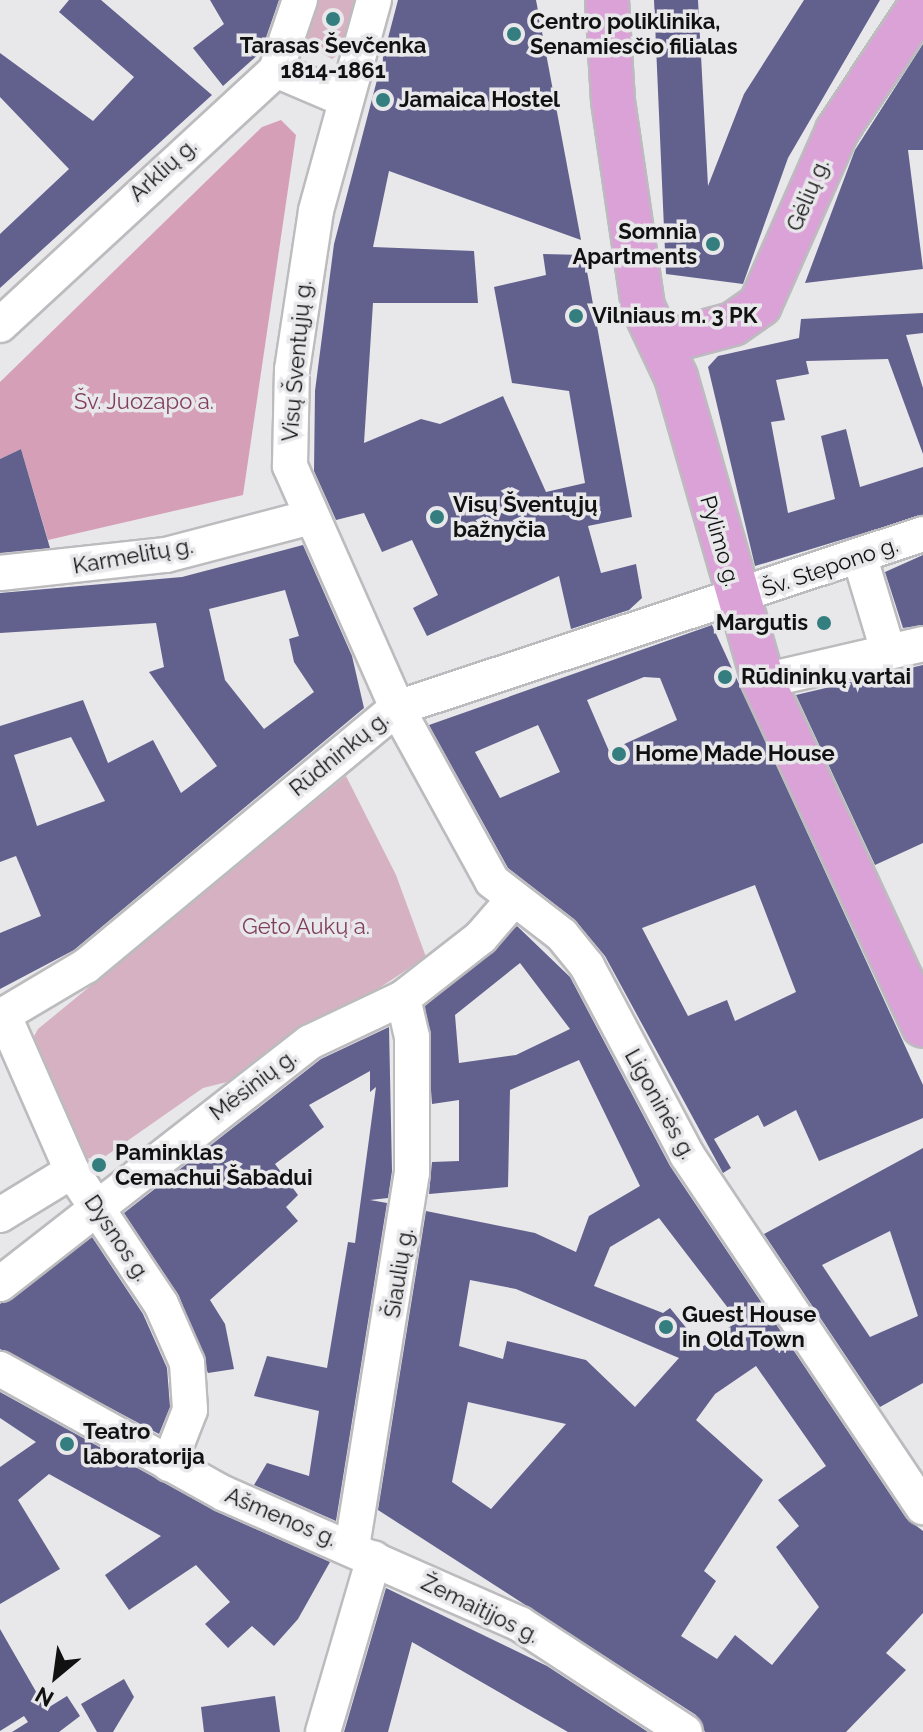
<!DOCTYPE html>
<meta charset="utf-8">
<style>
body{margin:0}
#map{position:relative;width:923px;height:1732px;overflow:hidden;background:#e8e7ea;font-family:Raleway,sans-serif}
div>[style]{position:absolute}
[style*='--x']{left:calc(var(--x)*1px);top:calc(var(--y)*1px);width:calc(var(--w)*1px);rotate:calc(var(--a)*1deg)}
.green>*{inset:0;background:#d6b1c1}
.forest>*{inset:0;background:#d5a0b7}
.building>*{inset:0;background:#62618d}
.roads{filter:drop-shadow(2px 0 #bcbbbe) drop-shadow(-2px 0 #bcbbbe) drop-shadow(0 2px #bcbbbe) drop-shadow(0 -2px #bcbbbe)}
.minor>*{height:34px;margin:-17px;padding:0 17px;transform-origin:17px;border-radius:17px;background:#fff}
.major>*{height:42px;margin:-21px;padding:0 21px;transform-origin:21px;border-radius:21px;background:#daa2d7}
.dots>*{width:22px;height:22px;translate:-50% -50%;box-sizing:border-box;border:4px solid #e8e7ea;border-radius:50%}
span{translate:-50% -50%;white-space:nowrap;text-align:center;line-height:1.15;-webkit-text-stroke:7px #e8e7ea;paint-order:stroke}
.poi-label{font-size:22px;color:#111112;font-weight:700}
.left{translate:0 -50%;text-align:left}
.right{translate:-100% -50%;text-align:right}
.street-label{font-size:22px;color:#111112}
.park-label{font-size:22px;color:#803e5f}
.north{position:absolute;left:16px;top:1636px;width:80px;height:80px;-webkit-text-stroke:6px #e8e7ea;paint-order:stroke;rotate:209deg;font-size:22px;font-weight:700;line-height:32px;text-align:center;color:#111112}
.north::after{content:'';display:block;margin:auto;width:28px;height:36px;background:#111112;clip-path:polygon(50% 0,100% 100%,50% 72%,0 100%)}
</style>
<div id="map">
<div class="green">
<i style="clip-path:polygon(318px 0,359px 0,342px 51px,332px 59px,306px 44px)"></i>
<i style="clip-path:polygon(346px 776px,396px 875px,426px 957px,243px 1078px,203px 1088px,100px 1160px,86px 1158px,61px 1118px,32px 1040px,38px 1029px)"></i>
</div>
<div class="forest">
<i style="clip-path:polygon(281px 120px,296px 135px,243px 495px,48px 540px,21px 449px,0 459px,0 382px,262px 127px)"></i>
</div>
<div class="building">
<i style="clip-path:polygon(69px 0,101px 0,212px 95px,0 288px,0 234px,69px 169px,0 97px,0 53px,93px 121px,134px 77px,59px 12px)"></i>
<i style="clip-path:polygon(210px 0,279px 0,261px 52px,223px 86px,193px 48px,224px 24px)"></i>
<i style="clip-path:polygon(398px 0,536px 0,581px 240px,389px 171px,373px 247px,474px 251px,478px 303px,373px 303px,364px 443px,421px 419px,440px 424px,503px 396px,546px 492px,585px 483px,569px 391px,512px 383px,494px 287px,546px 275px,543px 254px,584px 255px,632px 517px,588px 526px,601px 573px,636px 564px,642px 598px,629px 610px,571px 629px,559px 576px,427px 636px,413px 608px,438px 595px,412px 540px,382px 552px,364px 513px,336px 520px,314px 471px,315px 391px,334px 244px)"></i>
<i style="clip-path:polygon(654px 0,698px 0,708px 186px,744px 94px,804px 0,880px 0,788px 158px,743px 284px,666px 274px)"></i>
<i style="clip-path:polygon(923px 44px,923px 150px,908px 150px,923px 269px,805px 283px,855px 150px)"></i>
<i style="clip-path:polygon(923px 313px,923px 333px,906px 335px,923px 388px,923px 454px,888px 359px,806px 361px,809px 374px,776px 380px,785px 420px,771px 422px,788px 513px,835px 499px,821px 436px,846px 429px,860px 487px,923px 467px,923px 515px,755px 566px,708px 367px,718px 356px,799px 338px,801px 319px)"></i>
<i style="clip-path:polygon(21px 449px,50px 548px,0 553px,0 459px)"></i>
<i style="clip-path:polygon(evenodd,303px 545px,352px 656px,364px 708px,74px 950px,0 989px,0 933px,41px 916px,16px 856px,0 862px,0 726px,83px 700px,108px 763px,153px 740px,181px 793px,217px 766px,149px 672px,164px 667px,156px 623px,0 633px,0 593px,182px 577px,303px 545px,285px 590px,299px 636px,289px 639px,294px 662px,314px 692px,264px 729px,225px 680px,209px 609px,285px 590px,303px 545px,71px 737px,105px 801px,37px 826px,14px 755px,71px 737px)"></i>
<i style="clip-path:polygon(923px 555px,923px 625px,903px 628px,885px 572px)"></i>
<i style="clip-path:polygon(evenodd,712px 625px,923px 1085px,923px 1118px,819px 1161px,796px 1110px,764px 1127px,758px 1115px,714px 1139px,731px 1168px,723px 1173px,605px 956px,574px 919px,508px 868px,429px 725px,712px 625px,644px 677px,660px 678px,677px 720px,609px 751px,587px 700px,644px 677px,712px 625px,538px 725px,560px 772px,500px 798px,475px 752px,538px 725px,712px 625px,755px 885px,796px 992px,735px 1021px,727px 1000px,688px 1016px,642px 928px,755px 885px)"></i>
<i style="clip-path:polygon(923px 665px,923px 843px,875px 865px,796px 695px)"></i>
<i style="clip-path:polygon(evenodd,517px 926px,570px 977px,670px 1166px,906px 1518px,923px 1531px,923px 1613px,886px 1653px,906px 1670px,846px 1732px,705px 1732px,696px 1715px,378px 1510px,426px 1211px,535px 1233px,576px 1252px,589px 1216px,640px 1186px,579px 1060px,510px 1090px,508px 1187px,429px 1194px,432px 1162px,459px 1161px,459px 1100px,432px 1104px,425px 1006px,517px 926px,520px 963px,570px 1029px,516px 1055px,459px 1063px,455px 1015px,520px 963px,517px 926px,659px 1218px,738px 1321px,702px 1347px,670px 1308px,663px 1313px,594px 1286px,610px 1247px,659px 1218px,517px 926px,470px 1280px,516px 1289px,679px 1358px,635px 1407px,586px 1360px,507px 1341px,503px 1359px,459px 1346px,470px 1280px,517px 926px,756px 1366px,826px 1466px,778px 1500px,799px 1526px,776px 1547px,819px 1607px,772px 1665px,735px 1635px,717px 1659px,681px 1636px,716px 1581px,704px 1571px,763px 1480px,696px 1420px,715px 1394px,756px 1366px,517px 926px,468px 1402px,566px 1424px,491px 1509px,452px 1482px,468px 1402px)"></i>
<i style="clip-path:polygon(389px 1027px,392px 1171px,388px 1198px,370px 1200px,387px 1203px,336px 1521px,254px 1485px,267px 1463px,309px 1476px,319px 1411px,254px 1396px,267px 1356px,327px 1368px,348px 1242px,355px 1243px,376px 1087px,370px 1092px,370px 1071px,309px 1105px,324px 1127px,275px 1164px,298px 1195px,286px 1207px,298px 1221px,210px 1300px,225px 1324px,234px 1369px,208px 1373px,179px 1296px,124px 1213px,321px 1059px)"></i>
<i style="clip-path:polygon(evenodd,923px 1148px,923px 1383px,880px 1407px,764px 1234px,923px 1148px,890px 1231px,918px 1316px,870px 1337px,822px 1265px,890px 1231px)"></i>
<i style="clip-path:polygon(92px 1237px,143px 1314px,167px 1368px,170px 1407px,159px 1434px,0 1349px,0 1304px)"></i>
<i style="clip-path:polygon(0 1392px,215px 1511px,330px 1562px,298px 1619px,274px 1646px,252px 1626px,228px 1648px,205px 1624px,230px 1602px,196px 1565px,129px 1610px,105px 1575px,161px 1536px,49px 1474px,18px 1500px,60px 1569px,0 1604px,0 1467px,36px 1442px,0 1418px)"></i>
<i style="clip-path:polygon(386px 1588px,547px 1666px,648px 1732px,568px 1732px,412px 1642px,388px 1732px,344px 1732px)"></i>
<i style="clip-path:polygon(0 1629px,46px 1709px,67px 1696px,80px 1716px,59px 1732px,12px 1732px,28px 1722px,24px 1716px,0 1731px)"></i>
<i style="clip-path:polygon(124px 1679px,134px 1697px,113px 1732px,97px 1732px,81px 1704px)"></i>
<i style="clip-path:polygon(275px 1696px,280px 1732px,204px 1732px,201px 1707px)"></i>
</div>
<div class="roads">
<div class="minor">
<i style="--x:374;--y:0;--w:219;--a:105.4"></i>
<i style="--x:316;--y:211;--w:160;--a:98.6"></i>
<i style="--x:292;--y:369;--w:97;--a:91.2"></i>
<i style="--x:290;--y:466;--w:265;--a:66.1"></i>
<i style="--x:397;--y:708;--w:197;--a:61.2"></i>
<i style="--x:492;--y:881;--w:88;--a:37.6"></i>
<i style="--x:562;--y:935;--w:40;--a:51"></i>
<i style="--x:587;--y:966;--w:214;--a:62.1"></i>
<i style="--x:687;--y:1155;--w:424;--a:56.2"></i>
<i style="--x:276;--y:70;--w:74;--a:23.1"></i>
<i style="--x:276;--y:70;--w:74;--a:-71.1"></i>
<i style="--x:0;--y:325;--w:376;--a:-42.7"></i>
<i style="--x:860;--y:558;--w:97;--a:73.2"></i>
<i style="--x:0;--y:573;--w:167;--a:-6.2"></i>
<i style="--x:166;--y:555;--w:150;--a:-14.7"></i>
<i style="--x:763;--y:681;--w:164;--a:-13"></i>
<i style="--x:4;--y:1016;--w:169;--a:66.3"></i>
<i style="--x:72;--y:1171;--w:160;--a:56.2"></i>
<i style="--x:161;--y:1304;--w:64;--a:66.2"></i>
<i style="--x:187;--y:1363;--w:47;--a:86.3"></i>
<i style="--x:190;--y:1410;--w:58;--a:111.3"></i>
<i style="--x:0;--y:1017;--w:100;--a:-30.7"></i>
<i style="--x:86;--y:966;--w:404;--a:-39.7"></i>
<i style="--x:397;--y:708;--w:554;--a:-18.3"></i>
<i style="--x:0;--y:1215;--w:84;--a:-31.4"></i>
<i style="--x:0;--y:1284;--w:393;--a:-38"></i>
<i style="--x:310;--y:1042;--w:103;--a:-25.3"></i>
<i style="--x:403;--y:998;--w:99;--a:-38"></i>
<i style="--x:481;--y:937;--w:49;--a:-49.1"></i>
<i style="--x:0;--y:1369;--w:257;--a:29.1"></i>
<i style="--x:225;--y:1494;--w:322;--a:23.8"></i>
<i style="--x:520;--y:1624;--w:197;--a:33.2"></i>
<i style="--x:352;--y:1547;--w:379;--a:-80.9"></i>
<i style="--x:412;--y:1173;--w:136;--a:-90"></i>
<i style="--x:412;--y:1037;--w:40;--a:-103"></i>
<i style="--x:323;--y:1732;--w:181;--a:-73.7"></i>
</div>
<div class="major">
<i style="--x:607;--y:0;--w:101;--a:86.6"></i>
<i style="--x:613;--y:101;--w:208;--a:81.7"></i>
<i style="--x:643;--y:307;--w:77;--a:64.8"></i>
<i style="--x:676;--y:377;--w:316;--a:74"></i>
<i style="--x:763;--y:681;--w:380;--a:65.1"></i>
<i style="--x:662;--y:343;--w:73;--a:-15"></i>
<i style="--x:733;--y:324;--w:33;--a:-35"></i>
<i style="--x:760;--y:305;--w:190;--a:-66.1"></i>
<i style="--x:837;--y:131;--w:156;--a:-56.5"></i>
</div>
</div>
<div class="dots">
<i style="left:333px;top:19px;background:#347e7f"></i>
<i style="left:514px;top:34px;background:#347e7f"></i>
<i style="left:383px;top:100px;background:#347e7f"></i>
<i style="left:713px;top:244px;background:#347e7f"></i>
<i style="left:576px;top:316px;background:#347e7f"></i>
<i style="left:437px;top:517px;background:#347e7f"></i>
<i style="left:824px;top:623px;background:#347e7f"></i>
<i style="left:725px;top:677px;background:#347e7f"></i>
<i style="left:619px;top:754px;background:#347e7f"></i>
<i style="left:99px;top:1165px;background:#347e7f"></i>
<i style="left:666px;top:1327px;background:#347e7f"></i>
<i style="left:67px;top:1444px;background:#347e7f"></i>
</div>
<div class="poi-label">
<span class="left" style="left:530px;top:34px">Centro poliklinika,<br>Senamiesčio filialas</span>
<span style="left:333px;top:58px">Tarasas Ševčenka<br>1814-1861</span>
<span class="left" style="left:399px;top:100px">Jamaica Hostel</span>
<span class="right" style="left:697px;top:244px">Somnia<br>Apartments</span>
<span class="left" style="left:592px;top:316px">Vilniaus m. 3 PK</span>
<span class="left" style="left:453px;top:517px">Visų Šventųjų<br>bažnyčia</span>
<span class="right" style="left:808px;top:623px">Margutis</span>
<span class="left" style="left:741px;top:677px">Rūdininkų vartai</span>
<span class="left" style="left:635px;top:754px">Home Made House</span>
<span class="left" style="left:115px;top:1165px">Paminklas<br>Cemachui Šabadui</span>
<span class="left" style="left:682px;top:1327px">Guest House<br>in Old Town</span>
<span class="left" style="left:83px;top:1444px">Teatro<br>laboratorija</span>
</div>
<div class="street-label">
<span style="left:163px;top:170px;rotate:-42deg">Arklių g.</span>
<span style="left:808px;top:195px;rotate:-67deg">Gėlių g.</span>
<span style="left:297px;top:361px;rotate:-85deg">Visų Šventųjų g.</span>
<span style="left:720px;top:541px;rotate:74deg">Pylimo g.</span>
<span style="left:133px;top:556px;rotate:-10deg">Karmelitų g.</span>
<span style="left:830px;top:567px;rotate:-19deg">Šv. Stepono g.</span>
<span style="left:339px;top:754px;rotate:-39deg">Rūdninkų g.</span>
<span style="left:253px;top:1085px;rotate:-37deg">Mėsinių g.</span>
<span style="left:660px;top:1104px;rotate:61deg">Ligoninės g.</span>
<span style="left:117px;top:1238px;rotate:56deg">Dysnos g.</span>
<span style="left:399px;top:1273px;rotate:-81deg">Šiaulių g.</span>
<span style="left:281px;top:1517px;rotate:23deg">Ašmenos g.</span>
<span style="left:480px;top:1609px;rotate:26deg">Žemaitijos g.</span>
</div>
<div class="park-label">
<span style="left:144px;top:402px">Šv. Juozapo a.</span>
<span style="left:306px;top:927px">Geto Aukų a.</span>
</div>
<div class="north">N</div>
</div>
